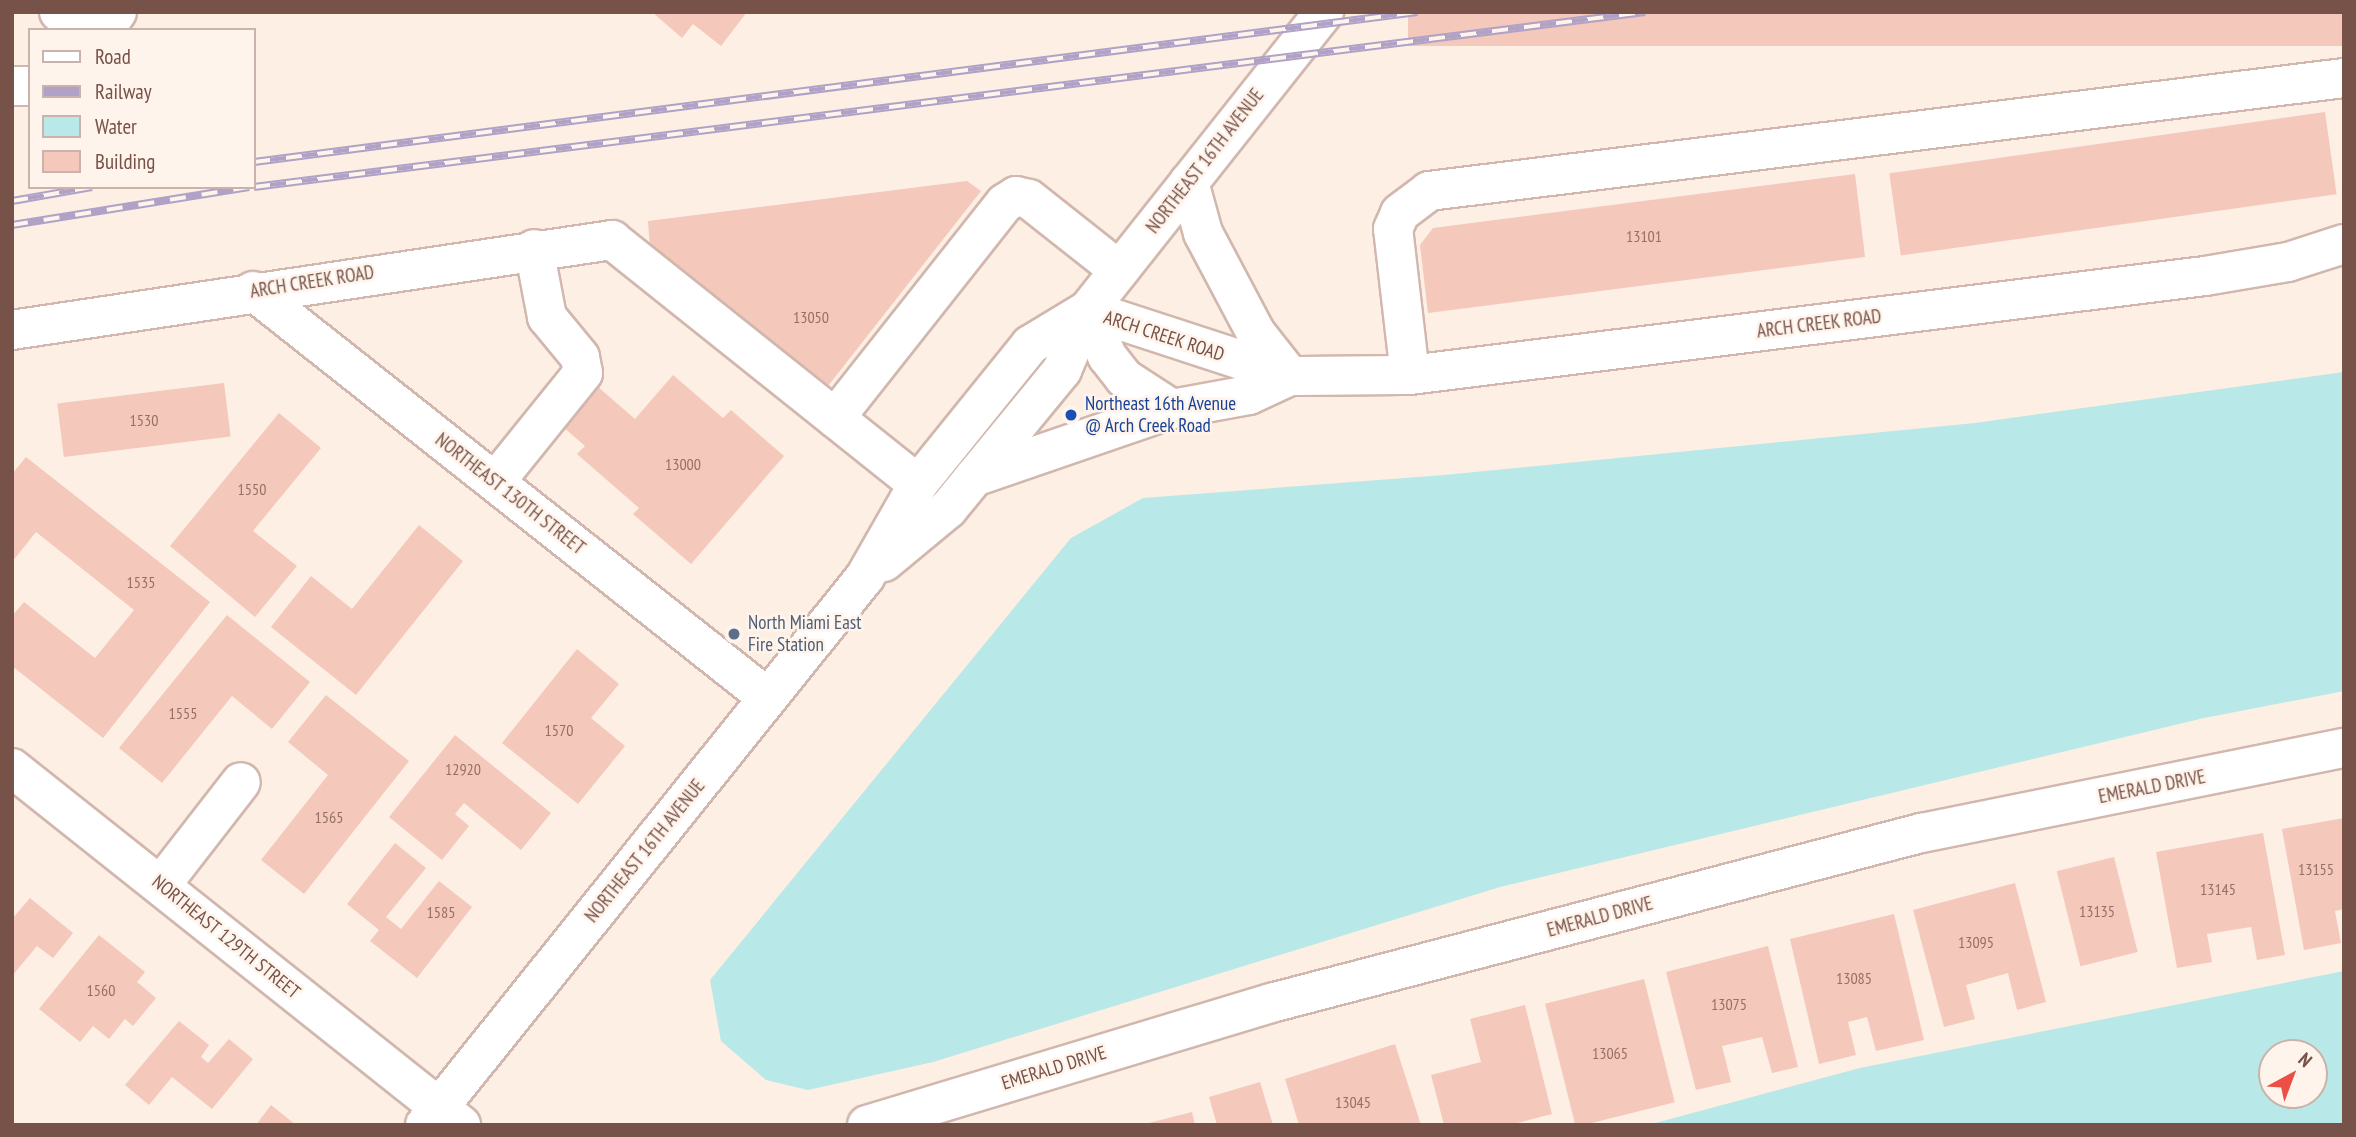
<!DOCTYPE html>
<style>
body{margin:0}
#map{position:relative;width:2356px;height:1137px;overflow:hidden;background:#fdefe4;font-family:"PT Sans Narrow",sans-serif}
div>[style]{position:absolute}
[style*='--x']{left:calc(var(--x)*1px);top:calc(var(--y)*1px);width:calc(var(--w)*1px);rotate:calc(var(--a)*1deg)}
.water>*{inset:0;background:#b8e8e7}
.building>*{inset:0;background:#f4c8bb;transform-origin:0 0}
.roads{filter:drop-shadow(2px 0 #d1b7ad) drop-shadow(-2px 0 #d1b7ad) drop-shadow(0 2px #d1b7ad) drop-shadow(0 -2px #d1b7ad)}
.minor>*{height:38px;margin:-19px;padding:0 19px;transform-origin:19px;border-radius:19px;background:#fff}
.rail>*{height:8px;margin-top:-4px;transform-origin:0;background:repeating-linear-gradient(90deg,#fff4eb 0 16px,#b0a2c7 0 32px);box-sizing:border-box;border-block:2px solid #b0a2c7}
.dots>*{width:19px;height:19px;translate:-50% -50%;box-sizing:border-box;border:4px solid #fff4eb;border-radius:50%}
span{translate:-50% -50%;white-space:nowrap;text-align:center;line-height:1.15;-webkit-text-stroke:5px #fff4eb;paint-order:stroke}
.number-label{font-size:16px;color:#967066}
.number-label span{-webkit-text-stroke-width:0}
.street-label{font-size:19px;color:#775249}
.transit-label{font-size:19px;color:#164399}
.left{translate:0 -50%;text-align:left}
.service-label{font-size:19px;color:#4e5e75}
.frame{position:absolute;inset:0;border:14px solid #775249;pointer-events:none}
.legend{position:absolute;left:28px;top:28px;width:228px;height:161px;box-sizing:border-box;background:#fff4eb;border:2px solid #c9b3aa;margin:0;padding:9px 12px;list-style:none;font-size:21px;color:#775249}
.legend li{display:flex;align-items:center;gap:14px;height:35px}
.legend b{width:35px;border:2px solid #c9b3aa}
.north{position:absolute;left:2258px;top:1039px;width:70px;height:70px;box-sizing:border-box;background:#fff4eb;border:2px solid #c9b3aa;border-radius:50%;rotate:41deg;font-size:19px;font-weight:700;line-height:28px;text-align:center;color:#775249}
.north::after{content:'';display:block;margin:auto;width:24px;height:32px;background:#ec4f45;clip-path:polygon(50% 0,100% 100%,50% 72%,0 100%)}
</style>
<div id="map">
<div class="water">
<i style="clip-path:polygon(2344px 372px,2344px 691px,2204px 718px,1500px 887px,933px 1062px,808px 1090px,766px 1080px,721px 1041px,710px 980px,1071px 538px,1143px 498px,1444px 475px,1975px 423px)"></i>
<i style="clip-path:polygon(evenodd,2344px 971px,2344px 1125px,1648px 1125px,1860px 1068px,2344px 971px,2272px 1053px,2314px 1053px,2314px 1095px,2272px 1095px,2272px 1053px)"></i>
</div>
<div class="building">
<i style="clip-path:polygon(652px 12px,747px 12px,721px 46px,693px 24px,682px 38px)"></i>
<i style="left:2344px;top:12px;width:34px;height:936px;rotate:90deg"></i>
<i style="left:2325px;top:112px;width:83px;height:440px;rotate:82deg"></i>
<i style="clip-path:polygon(1855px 174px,1865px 257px,1428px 313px,1420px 245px,1433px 228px)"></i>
<i style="clip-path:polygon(967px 181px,981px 191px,828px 386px,650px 248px,648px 221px)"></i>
<i style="clip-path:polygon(673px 375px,723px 418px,731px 410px,784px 456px,691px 564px,633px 514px,639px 508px,577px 454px,585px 446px,562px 426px,597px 386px,635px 419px)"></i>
<i style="left:224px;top:383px;width:54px;height:168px;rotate:83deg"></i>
<i style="clip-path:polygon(279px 413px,321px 448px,253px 531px,297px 566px,255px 617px,170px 546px)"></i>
<i style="clip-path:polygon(26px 457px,210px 602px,103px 738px,12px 666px,12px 616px,24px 602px,95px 658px,134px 610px,36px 532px,12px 562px,12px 474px)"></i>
<i style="clip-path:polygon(419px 525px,463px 561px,356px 695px,271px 627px,311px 576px,352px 609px)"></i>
<i style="clip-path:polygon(227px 615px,310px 682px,272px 729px,232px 696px,162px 783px,119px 748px)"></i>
<i style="clip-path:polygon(577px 649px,619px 684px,591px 718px,625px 746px,578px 804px,502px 743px)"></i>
<i style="clip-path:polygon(326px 695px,409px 761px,304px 894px,261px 860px,328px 775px,288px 742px)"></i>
<i style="clip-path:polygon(455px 735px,551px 813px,521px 850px,464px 803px,455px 814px,469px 826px,442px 860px,389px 817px)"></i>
<i style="clip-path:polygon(2344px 818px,2344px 909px,2335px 911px,2341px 943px,2304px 950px,2282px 829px)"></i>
<i style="clip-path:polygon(2263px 833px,2285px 955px,2257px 960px,2251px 927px,2207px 934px,2212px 962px,2177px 968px,2156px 852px)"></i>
<i style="clip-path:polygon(395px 843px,426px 868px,386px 917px,401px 929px,439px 881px,472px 907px,417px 978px,370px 941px,379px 930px,347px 904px)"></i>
<i style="left:2114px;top:857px;width:98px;height:59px;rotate:76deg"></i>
<i style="clip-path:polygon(2015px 883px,2046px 1002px,2017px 1010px,2008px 973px,1966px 985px,1975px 1019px,1944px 1027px,1913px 910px)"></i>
<i style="clip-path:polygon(30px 898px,73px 933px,53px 958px,37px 946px,12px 976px,12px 919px)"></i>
<i style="clip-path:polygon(1894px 914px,1924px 1040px,1876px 1051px,1867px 1017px,1848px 1022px,1856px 1055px,1819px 1064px,1790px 939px)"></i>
<i style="clip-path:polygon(99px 935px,145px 972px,137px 982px,156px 998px,133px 1026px,125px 1019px,109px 1039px,93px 1026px,80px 1042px,39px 1009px)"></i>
<i style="clip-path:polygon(1768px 946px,1798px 1067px,1772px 1073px,1762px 1037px,1722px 1046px,1731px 1082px,1696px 1090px,1666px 972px)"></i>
<i style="left:1644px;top:979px;width:127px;height:102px;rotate:76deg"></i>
<i style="clip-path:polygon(1525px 1005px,1552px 1114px,1509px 1125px,1444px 1125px,1431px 1075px,1481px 1062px,1470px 1019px)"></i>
<i style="clip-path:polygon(179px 1021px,209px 1045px,201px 1057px,208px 1063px,229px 1039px,253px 1059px,212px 1109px,172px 1077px,149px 1105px,125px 1085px)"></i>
<i style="clip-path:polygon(1395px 1044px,1421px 1125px,1299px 1125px,1285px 1079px)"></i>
<i style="clip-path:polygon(1260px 1082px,1273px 1125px,1217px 1125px,1209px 1097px)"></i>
<i style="clip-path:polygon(271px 1105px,296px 1125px,256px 1125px)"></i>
<i style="clip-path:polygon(1192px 1112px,1195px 1125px,1145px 1125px,1145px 1124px)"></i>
</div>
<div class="roads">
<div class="minor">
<i style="--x:59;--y:12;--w:28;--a:39"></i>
<i style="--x:104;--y:30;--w:22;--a:-54"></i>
<i style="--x:12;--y:86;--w:18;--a:0"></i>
<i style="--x:1189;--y:182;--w:53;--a:74.6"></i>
<i style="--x:1203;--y:233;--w:113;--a:62.1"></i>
<i style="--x:1256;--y:333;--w:55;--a:51.7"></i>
<i style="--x:253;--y:291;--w:656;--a:38.32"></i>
<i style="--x:1088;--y:310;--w:213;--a:18.1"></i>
<i style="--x:1290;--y:376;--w:120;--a:-0.5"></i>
<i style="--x:1410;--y:375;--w:801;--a:-7.1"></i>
<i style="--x:2205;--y:276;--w:84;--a:-9.6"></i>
<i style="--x:2288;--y:262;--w:59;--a:-17.8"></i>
<i style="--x:1088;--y:310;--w:50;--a:67.6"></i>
<i style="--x:1107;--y:356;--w:28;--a:52"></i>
<i style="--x:1124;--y:378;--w:57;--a:32.9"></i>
<i style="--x:12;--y:330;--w:607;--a:-8.53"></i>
<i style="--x:612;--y:240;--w:391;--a:38.6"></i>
<i style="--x:1410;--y:375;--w:147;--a:-96.6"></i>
<i style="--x:1393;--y:229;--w:17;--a:-66"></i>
<i style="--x:1400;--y:213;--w:36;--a:-37"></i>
<i style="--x:1429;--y:191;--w:922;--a:-7.04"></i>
<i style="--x:835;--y:418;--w:274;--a:-51.7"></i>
<i style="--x:1005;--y:203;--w:13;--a:-32"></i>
<i style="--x:1016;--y:196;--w:13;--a:13"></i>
<i style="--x:1029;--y:199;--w:115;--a:38.3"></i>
<i style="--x:974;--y:477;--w:209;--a:-19"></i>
<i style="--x:1172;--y:409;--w:78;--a:-10.3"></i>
<i style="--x:1249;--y:395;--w:45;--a:-24.9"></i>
<i style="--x:495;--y:482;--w:140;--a:-51.1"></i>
<i style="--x:583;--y:373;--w:16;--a:-101"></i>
<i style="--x:580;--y:357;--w:52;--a:-129.5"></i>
<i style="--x:547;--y:317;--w:69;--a:-100.8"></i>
<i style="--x:884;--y:562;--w:83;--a:-39.6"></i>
<i style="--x:948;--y:509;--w:180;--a:-50.6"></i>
<i style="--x:1062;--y:370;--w:65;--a:-66.6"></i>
<i style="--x:1088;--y:310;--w:380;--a:-51.6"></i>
<i style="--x:12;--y:768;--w:574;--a:38.49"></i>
<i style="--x:161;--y:885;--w:130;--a:-52.2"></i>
<i style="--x:425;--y:1125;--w:703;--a:-51.24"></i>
<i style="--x:865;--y:577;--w:107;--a:-60.3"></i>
<i style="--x:918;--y:484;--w:179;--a:-51.1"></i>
<i style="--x:1030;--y:345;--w:68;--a:-31.1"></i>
<i style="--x:867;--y:1125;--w:422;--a:-16.8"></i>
<i style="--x:1271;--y:1003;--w:672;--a:-14.66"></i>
<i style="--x:1921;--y:833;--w:431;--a:-11.4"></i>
</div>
</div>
<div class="rail">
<i style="--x:254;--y:162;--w:1173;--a:-7.35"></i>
<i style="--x:254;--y:187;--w:1402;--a:-7.17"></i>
<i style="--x:12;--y:201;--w:81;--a:-9.9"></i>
<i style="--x:12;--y:225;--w:240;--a:-9.1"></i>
</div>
<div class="dots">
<i style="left:1071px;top:415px;background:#1a4fb4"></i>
<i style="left:734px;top:634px;background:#5c6f8a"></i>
</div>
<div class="number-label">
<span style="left:1644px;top:236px">13101</span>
<span style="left:811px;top:317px">13050</span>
<span style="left:144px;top:420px">1530</span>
<span style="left:683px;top:464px">13000</span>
<span style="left:252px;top:489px">1550</span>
<span style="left:141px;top:582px">1535</span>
<span style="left:183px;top:713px">1555</span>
<span style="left:559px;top:730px">1570</span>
<span style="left:463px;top:769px">12920</span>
<span style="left:329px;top:817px">1565</span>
<span style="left:2316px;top:869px">13155</span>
<span style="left:2218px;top:889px">13145</span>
<span style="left:2097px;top:911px">13135</span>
<span style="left:441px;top:912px">1585</span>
<span style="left:1976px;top:942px">13095</span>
<span style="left:1854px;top:978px">13085</span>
<span style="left:101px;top:990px">1560</span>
<span style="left:1729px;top:1004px">13075</span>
<span style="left:1610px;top:1053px">13065</span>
<span style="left:1353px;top:1102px">13045</span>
</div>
<div class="street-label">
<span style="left:1205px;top:161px;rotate:-52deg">NORTHEAST 16TH AVENUE</span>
<span style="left:312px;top:282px;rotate:-9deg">ARCH CREEK ROAD</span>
<span style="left:1819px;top:324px;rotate:-7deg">ARCH CREEK ROAD</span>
<span style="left:1164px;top:336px;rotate:18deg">ARCH CREEK ROAD</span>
<span style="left:510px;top:494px;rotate:38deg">NORTHEAST 130TH STREET</span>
<span style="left:2152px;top:787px;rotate:-11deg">EMERALD DRIVE</span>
<span style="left:645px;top:851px;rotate:-51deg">NORTHEAST 16TH AVENUE</span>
<span style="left:1600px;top:917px;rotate:-15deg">EMERALD DRIVE</span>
<span style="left:226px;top:937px;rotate:39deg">NORTHEAST 129TH STREET</span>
<span style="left:1054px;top:1068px;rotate:-17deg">EMERALD DRIVE</span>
</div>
<div class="transit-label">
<span class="left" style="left:1085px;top:415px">Northeast 16th Avenue<br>@ Arch Creek Road</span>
</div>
<div class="service-label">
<span class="left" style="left:748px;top:634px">North Miami East<br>Fire Station</span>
</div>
<div class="frame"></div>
<ul class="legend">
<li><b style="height:9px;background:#fff"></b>Road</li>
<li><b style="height:9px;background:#b0a2c7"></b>Railway</li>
<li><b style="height:19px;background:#b8e8e7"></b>Water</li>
<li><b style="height:19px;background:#f4c8bb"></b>Building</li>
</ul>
<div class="north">N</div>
</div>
